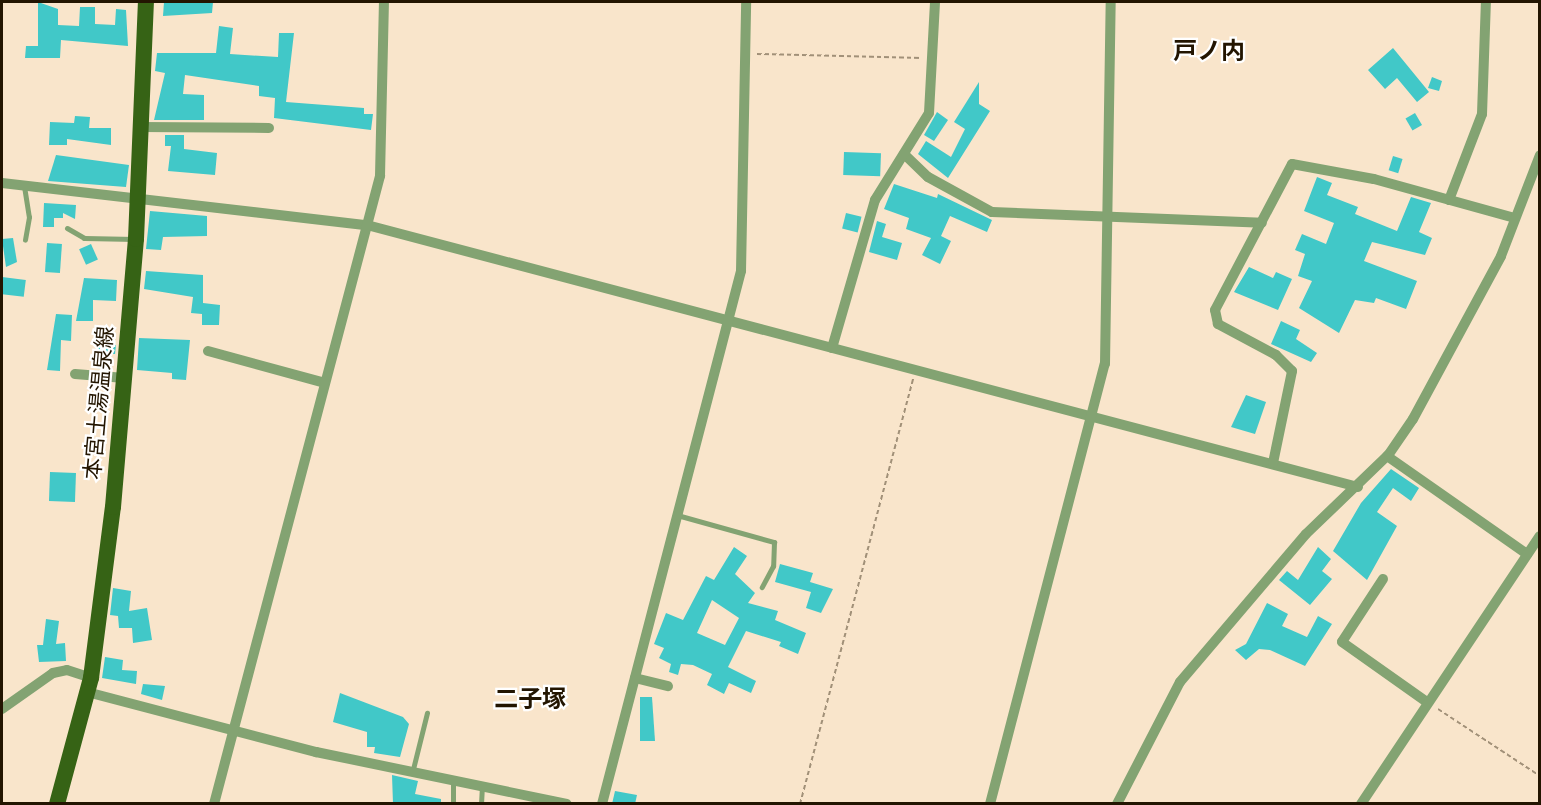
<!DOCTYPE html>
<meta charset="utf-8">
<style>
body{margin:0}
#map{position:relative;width:1541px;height:805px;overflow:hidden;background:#f9e5cb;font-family:"Sofia Sans Condensed","Noto Sans JP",sans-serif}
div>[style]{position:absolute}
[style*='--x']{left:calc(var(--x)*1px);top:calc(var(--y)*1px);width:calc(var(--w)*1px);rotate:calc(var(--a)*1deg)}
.building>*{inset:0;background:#41c8c8;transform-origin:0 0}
.path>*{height:2px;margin-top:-1px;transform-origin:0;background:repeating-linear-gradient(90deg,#a19078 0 4.5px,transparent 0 7.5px)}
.service>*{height:5px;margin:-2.5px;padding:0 2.5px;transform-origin:2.5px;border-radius:2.5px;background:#83a372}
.minor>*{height:10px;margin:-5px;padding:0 5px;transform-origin:5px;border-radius:5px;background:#83a372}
.primary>*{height:16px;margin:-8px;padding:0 8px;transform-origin:8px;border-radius:8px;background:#366315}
span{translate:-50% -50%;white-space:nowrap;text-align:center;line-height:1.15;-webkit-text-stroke:4.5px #fff;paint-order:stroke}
.street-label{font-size:22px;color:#231501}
.neighbourhood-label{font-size:24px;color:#231501;font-weight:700}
.frame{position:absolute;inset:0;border:3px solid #231501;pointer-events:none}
</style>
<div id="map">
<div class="building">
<i style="clip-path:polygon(38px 2px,58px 9px,58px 25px,79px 26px,80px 7px,95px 7px,95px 24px,115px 25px,116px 9px,126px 10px,128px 46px,61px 40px,60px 58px,25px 58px,26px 46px,38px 46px)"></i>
<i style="clip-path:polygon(164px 2px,213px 2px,212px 13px,163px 16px)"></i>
<i style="clip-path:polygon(219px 26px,233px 28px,230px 54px,278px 57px,279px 33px,294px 33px,286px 102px,364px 108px,364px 114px,373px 114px,371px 130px,274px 118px,275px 98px,259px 96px,259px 86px,185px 75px,183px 94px,204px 95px,204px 120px,154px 120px,165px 73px,155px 71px,157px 53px,216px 53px)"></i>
<i style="clip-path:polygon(1393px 48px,1429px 92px,1417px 102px,1397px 78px,1385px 89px,1368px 70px)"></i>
<i style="clip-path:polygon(1432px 77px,1442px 81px,1439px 91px,1428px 88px)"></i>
<i style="clip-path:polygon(979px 82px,979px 104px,990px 111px,948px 178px,918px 154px,926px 141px,951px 157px,965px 129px,954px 122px)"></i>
<i style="clip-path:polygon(937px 112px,948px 120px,934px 141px,924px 135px)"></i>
<i style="left:1415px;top:113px;width:14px;height:11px;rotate:60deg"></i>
<i style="clip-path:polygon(75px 116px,90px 117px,89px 128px,111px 128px,111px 145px,67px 139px,67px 145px,49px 145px,50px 122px,74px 123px)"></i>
<i style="clip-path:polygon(165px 135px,184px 135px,184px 149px,217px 153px,215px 175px,168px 171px,171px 146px,165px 146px)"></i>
<i style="left:844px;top:152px;width:37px;height:23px;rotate:2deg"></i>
<i style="clip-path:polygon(56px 155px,129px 165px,126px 187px,48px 181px)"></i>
<i style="left:1393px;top:156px;width:10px;height:15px;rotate:17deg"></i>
<i style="clip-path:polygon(1317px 177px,1332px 183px,1327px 195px,1358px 207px,1355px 214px,1397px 231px,1411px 197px,1431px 203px,1419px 232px,1432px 238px,1425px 255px,1372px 242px,1364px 261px,1417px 281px,1406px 309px,1376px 298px,1374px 303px,1355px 300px,1339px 333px,1299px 308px,1312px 281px,1298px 276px,1305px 254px,1295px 250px,1302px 234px,1326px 244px,1334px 223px,1304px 211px)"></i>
<i style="clip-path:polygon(894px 184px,937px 198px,938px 194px,992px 220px,987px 232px,950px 216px,941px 236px,951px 241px,940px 264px,922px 255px,931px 238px,906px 229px,909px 218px,884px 209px)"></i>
<i style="clip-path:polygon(44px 203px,76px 205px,75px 219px,63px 213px,63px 218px,54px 218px,54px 227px,43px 227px)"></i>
<i style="clip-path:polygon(150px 211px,207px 216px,207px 236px,163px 237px,161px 250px,146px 249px)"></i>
<i style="left:846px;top:213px;width:16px;height:16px;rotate:14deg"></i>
<i style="clip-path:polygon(877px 221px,886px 224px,882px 237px,902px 243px,897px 260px,869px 252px)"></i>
<i style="clip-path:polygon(13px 238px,17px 262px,6px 267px,2px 239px)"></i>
<i style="left:47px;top:243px;width:15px;height:29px;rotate:4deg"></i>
<i style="left:91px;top:244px;width:17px;height:13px;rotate:66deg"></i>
<i style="clip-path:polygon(1249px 267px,1273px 278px,1276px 272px,1292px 279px,1278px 310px,1234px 292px)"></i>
<i style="clip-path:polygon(146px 271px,203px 275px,203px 303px,220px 305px,219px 325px,202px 325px,202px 314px,191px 313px,193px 297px,144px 289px)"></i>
<i style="left:2px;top:277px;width:24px;height:17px;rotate:7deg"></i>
<i style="clip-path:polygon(84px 278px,117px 280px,116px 301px,93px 300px,93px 321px,76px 321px)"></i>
<i style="clip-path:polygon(56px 314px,72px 315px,71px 341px,61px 340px,60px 371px,47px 370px)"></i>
<i style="clip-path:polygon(1281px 321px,1300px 330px,1296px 339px,1317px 353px,1311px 362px,1271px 344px)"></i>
<i style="clip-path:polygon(139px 338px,190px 340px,186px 380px,172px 379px,172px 373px,137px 370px)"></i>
<i style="clip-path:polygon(98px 344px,116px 345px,115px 354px,108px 354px,108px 369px,96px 368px)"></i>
<i style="clip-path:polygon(1246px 395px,1266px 402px,1255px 434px,1231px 427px)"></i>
<i style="clip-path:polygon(1391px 469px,1419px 488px,1411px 501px,1393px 488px,1377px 512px,1397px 526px,1367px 580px,1333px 551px,1361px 503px)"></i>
<i style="left:50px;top:472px;width:26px;height:29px;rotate:2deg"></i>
<i style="clip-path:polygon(evenodd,734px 547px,747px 556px,735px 574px,755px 593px,748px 603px,778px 611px,775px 620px,806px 633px,798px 654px,779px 646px,781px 642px,746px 631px,728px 667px,756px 681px,751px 693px,729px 683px,724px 694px,707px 685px,712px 674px,693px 665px,681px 664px,678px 675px,669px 672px,671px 664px,659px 658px,664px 648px,654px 644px,666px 613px,683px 620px,706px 576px,714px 580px,734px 547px,712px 600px,739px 618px,725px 645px,697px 633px,712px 600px)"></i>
<i style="clip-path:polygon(1318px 547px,1331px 559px,1322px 571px,1332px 579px,1310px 605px,1279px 580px,1287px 571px,1298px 580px)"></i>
<i style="clip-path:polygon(780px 564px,813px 573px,810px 582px,833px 589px,821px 613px,806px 608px,811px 592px,775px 582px)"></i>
<i style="clip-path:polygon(113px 588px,131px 591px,129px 611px,147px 608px,152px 640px,133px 643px,132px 628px,119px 628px,118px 616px,110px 615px)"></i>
<i style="clip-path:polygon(1267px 603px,1288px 614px,1282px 626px,1307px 637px,1318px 616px,1332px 624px,1305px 666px,1270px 650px,1259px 649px,1246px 660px,1235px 650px,1246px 644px)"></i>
<i style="clip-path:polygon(46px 619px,59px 621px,56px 644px,65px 643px,66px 661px,39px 662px,37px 645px,43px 645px)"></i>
<i style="clip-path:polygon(105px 657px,123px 660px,122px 670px,137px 671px,136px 684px,102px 678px)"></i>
<i style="clip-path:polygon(143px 684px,165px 686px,162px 700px,141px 694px)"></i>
<i style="clip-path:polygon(340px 693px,403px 717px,409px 724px,400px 757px,374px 753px,375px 747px,367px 747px,367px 732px,333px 722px)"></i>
<i style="clip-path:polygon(640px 697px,652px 697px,655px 741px,640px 741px)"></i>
<i style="clip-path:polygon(392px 775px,418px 781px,415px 794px,441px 799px,441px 804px,393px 804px)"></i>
<i style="clip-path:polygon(615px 791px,637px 795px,635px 804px,612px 804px)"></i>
</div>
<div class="path">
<i style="--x:757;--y:54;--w:165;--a:1.4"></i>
<i style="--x:1438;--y:709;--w:122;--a:33.3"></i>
<i style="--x:800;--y:804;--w:440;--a:-75.1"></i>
</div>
<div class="service">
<i style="--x:24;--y:186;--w:31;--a:81"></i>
<i style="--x:29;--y:217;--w:23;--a:100"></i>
<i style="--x:67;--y:228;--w:20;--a:30"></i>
<i style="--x:84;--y:238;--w:51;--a:1.1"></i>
<i style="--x:677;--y:515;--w:101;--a:15.6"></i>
<i style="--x:774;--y:542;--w:24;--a:92"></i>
<i style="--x:773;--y:566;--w:24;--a:118"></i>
<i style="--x:413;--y:769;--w:58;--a:-76"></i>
<i style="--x:453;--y:804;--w:23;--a:-90"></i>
<i style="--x:481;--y:804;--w:17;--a:-87"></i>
</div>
<div class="minor">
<i style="--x:140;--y:127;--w:129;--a:0.4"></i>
<i style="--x:904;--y:154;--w:33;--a:44"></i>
<i style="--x:928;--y:177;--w:73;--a:28.7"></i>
<i style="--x:992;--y:212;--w:270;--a:2.3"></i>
<i style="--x:2;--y:183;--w:367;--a:6.6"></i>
<i style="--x:367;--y:225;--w:1025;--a:14.81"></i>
<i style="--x:1449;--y:200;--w:92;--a:-69"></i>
<i style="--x:1482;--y:114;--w:112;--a:-88"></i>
<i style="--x:832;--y:348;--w:154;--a:-73.8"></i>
<i style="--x:875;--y:200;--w:102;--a:-58.2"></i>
<i style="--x:929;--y:113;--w:111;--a:-86.9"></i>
<i style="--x:208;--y:351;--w:121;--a:15.3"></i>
<i style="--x:75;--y:374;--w:50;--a:4.6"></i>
<i style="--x:1387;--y:456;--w:171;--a:35"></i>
<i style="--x:1273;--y:463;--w:94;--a:-78.3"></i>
<i style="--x:1292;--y:371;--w:23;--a:-135"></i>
<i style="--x:1276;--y:355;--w:66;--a:-151.9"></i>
<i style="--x:1218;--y:324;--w:14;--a:-102"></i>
<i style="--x:1215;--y:310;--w:165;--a:-62.2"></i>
<i style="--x:1292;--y:164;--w:83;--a:10.4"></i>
<i style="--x:1374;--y:179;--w:146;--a:15.5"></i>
<i style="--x:1383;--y:579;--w:75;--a:123.1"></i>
<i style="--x:1342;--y:642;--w:105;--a:35.3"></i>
<i style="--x:635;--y:678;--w:34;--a:14"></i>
<i style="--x:87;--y:692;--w:237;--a:14.7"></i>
<i style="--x:316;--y:752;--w:256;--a:11.7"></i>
<i style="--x:2;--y:709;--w:62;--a:-35.2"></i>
<i style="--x:53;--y:673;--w:14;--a:-12"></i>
<i style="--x:67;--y:670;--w:25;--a:18"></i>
<i style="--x:214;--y:804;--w:650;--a:-75.19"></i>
<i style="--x:380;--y:176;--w:174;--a:-88.7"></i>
<i style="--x:602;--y:804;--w:551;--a:-75.38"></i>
<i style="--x:741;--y:271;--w:269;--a:-88.9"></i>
<i style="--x:990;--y:804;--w:455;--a:-75.4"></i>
<i style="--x:1105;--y:364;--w:362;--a:-89.1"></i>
<i style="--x:1117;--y:804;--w:137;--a:-62.7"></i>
<i style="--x:1180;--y:682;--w:194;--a:-49.6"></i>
<i style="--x:1306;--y:534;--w:115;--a:-43.9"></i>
<i style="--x:1389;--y:454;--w:42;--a:-55.6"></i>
<i style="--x:1413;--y:419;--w:185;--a:-61.6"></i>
<i style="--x:1501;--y:256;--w:108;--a:-68.9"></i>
<i style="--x:1361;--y:804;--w:322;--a:-56.3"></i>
</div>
<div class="primary">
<i style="--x:57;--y:804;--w:131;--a:-74.9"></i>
<i style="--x:91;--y:678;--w:172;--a:-82.7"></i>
<i style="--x:113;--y:507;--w:269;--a:-85.1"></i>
<i style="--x:136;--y:239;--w:237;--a:-87.6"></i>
</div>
<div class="street-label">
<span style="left:100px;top:403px;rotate:-85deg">本宮土湯温泉線</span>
</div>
<div class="neighbourhood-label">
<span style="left:1209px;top:52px">戸ノ内</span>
<span style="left:530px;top:700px">二子塚</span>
</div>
<div class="frame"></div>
</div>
